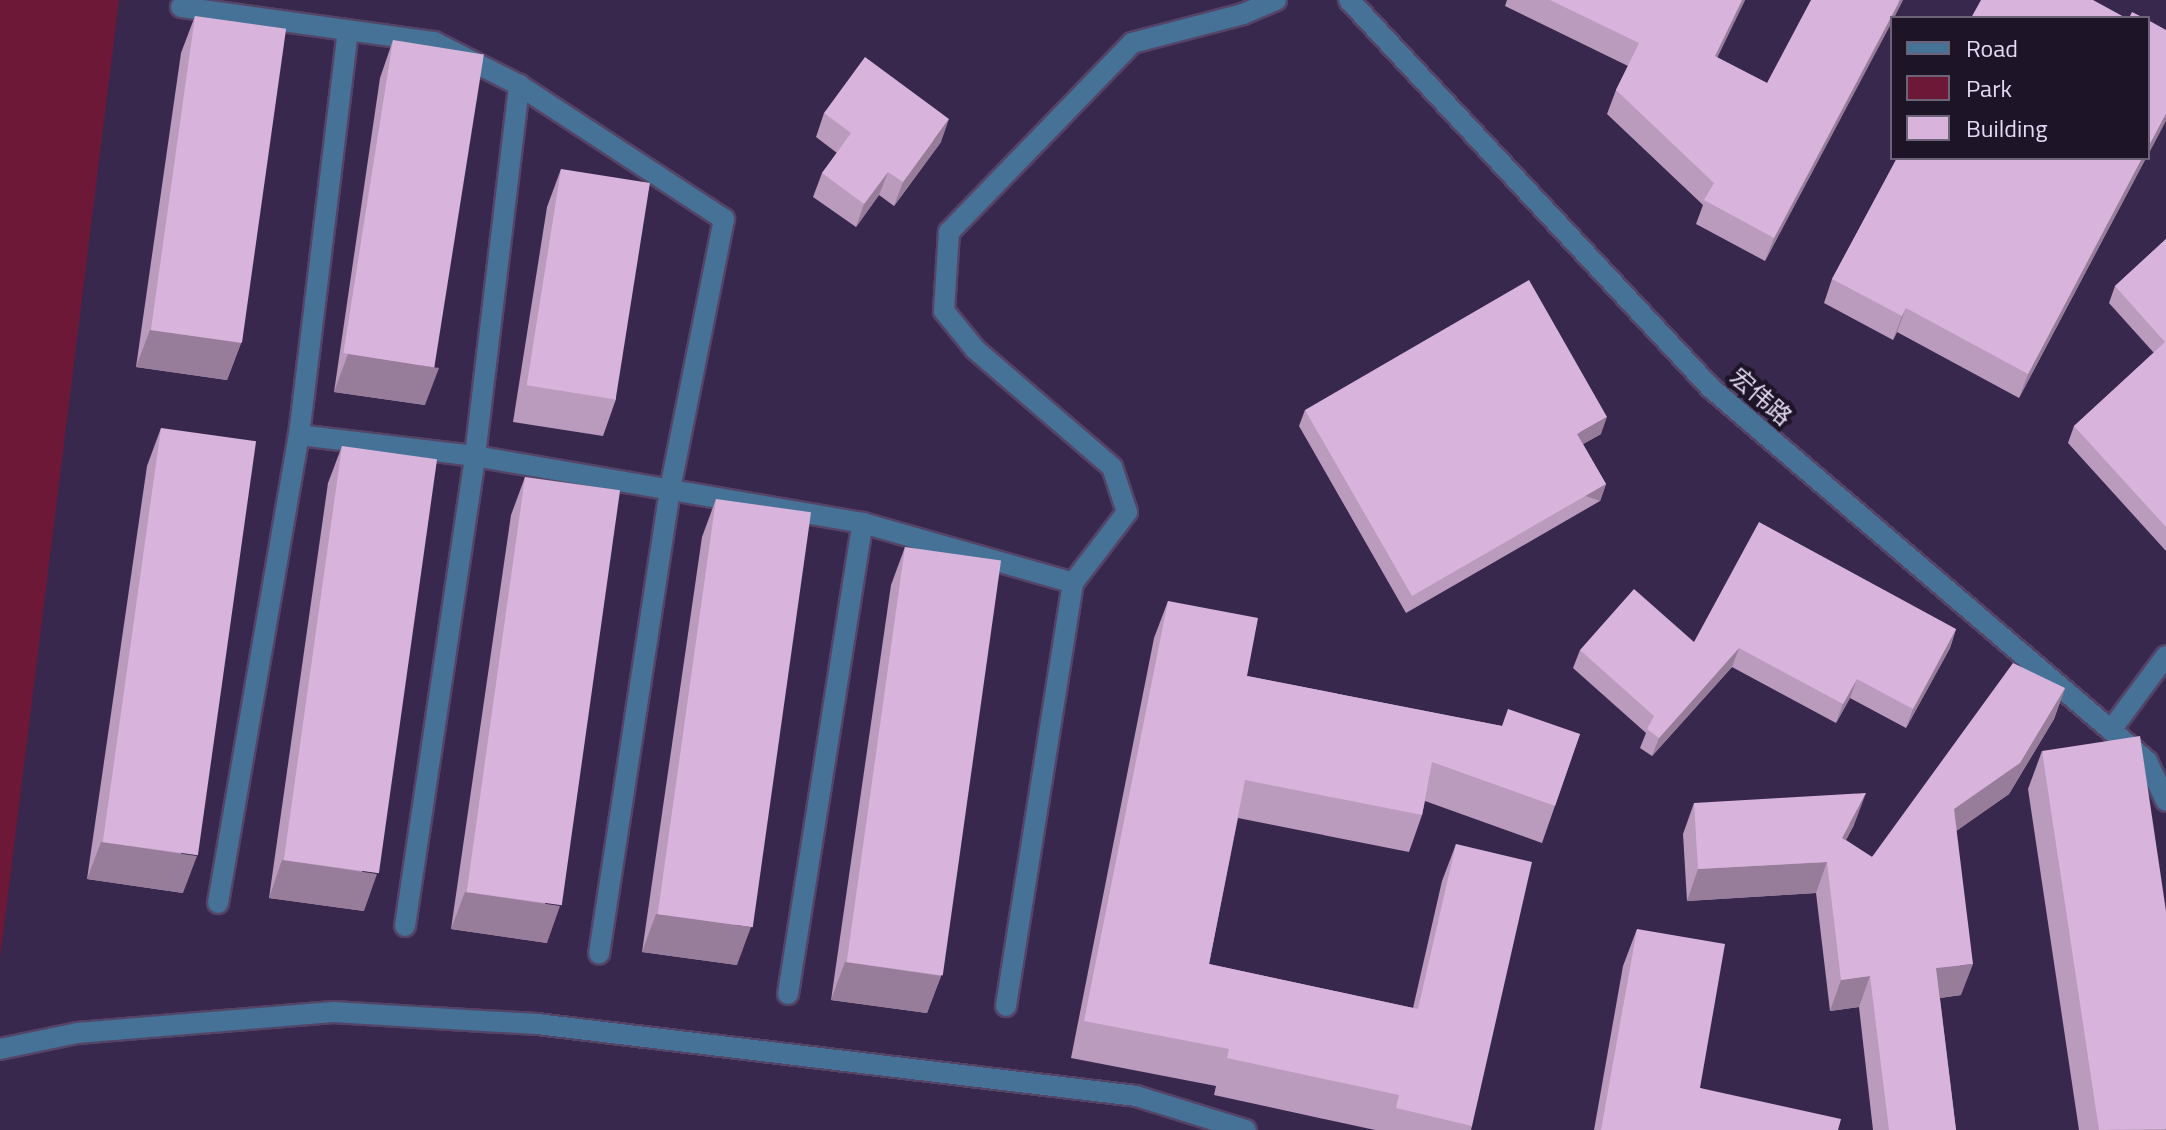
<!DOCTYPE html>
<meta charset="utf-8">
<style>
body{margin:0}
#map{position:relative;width:2166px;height:1130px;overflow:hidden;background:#39284e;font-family:"Titillium Web","Noto Sans SC",sans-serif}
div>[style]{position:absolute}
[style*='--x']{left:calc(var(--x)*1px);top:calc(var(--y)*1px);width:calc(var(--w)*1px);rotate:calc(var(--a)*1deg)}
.green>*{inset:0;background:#6d1837}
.roads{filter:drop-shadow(2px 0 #544468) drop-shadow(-2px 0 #544468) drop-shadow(0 2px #544468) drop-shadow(0 -2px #544468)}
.minor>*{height:20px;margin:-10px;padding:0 10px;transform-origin:10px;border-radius:10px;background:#457296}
.wall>*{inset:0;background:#ba9abd}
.shaded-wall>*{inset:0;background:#977d9a;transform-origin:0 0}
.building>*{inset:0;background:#d8b3dc;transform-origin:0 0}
span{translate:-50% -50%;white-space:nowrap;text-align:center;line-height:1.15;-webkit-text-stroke:8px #1d1527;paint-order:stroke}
.street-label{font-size:24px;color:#e3d9f2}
.legend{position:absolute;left:1890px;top:16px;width:260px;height:144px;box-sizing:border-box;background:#1d1527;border:2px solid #6c6378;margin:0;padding:10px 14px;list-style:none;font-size:24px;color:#e3d9f2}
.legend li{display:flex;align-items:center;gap:16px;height:40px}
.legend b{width:40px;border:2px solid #6c6378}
</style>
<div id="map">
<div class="green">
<i style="clip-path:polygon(0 0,119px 0,0 959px)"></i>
</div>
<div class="roads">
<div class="minor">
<i style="--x:1349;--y:0;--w:531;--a:46.99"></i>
<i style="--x:1711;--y:388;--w:574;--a:40.55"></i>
<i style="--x:2147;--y:761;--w:44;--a:64.6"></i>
<i style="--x:181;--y:7;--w:255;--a:7.9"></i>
<i style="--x:434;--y:42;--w:95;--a:26.8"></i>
<i style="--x:519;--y:85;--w:245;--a:33.2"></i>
<i style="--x:724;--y:219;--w:276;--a:101.3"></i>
<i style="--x:670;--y:490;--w:469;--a:98.7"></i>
<i style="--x:299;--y:435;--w:177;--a:6.8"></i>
<i style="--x:475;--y:456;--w:394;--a:9.8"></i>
<i style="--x:863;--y:523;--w:218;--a:15.9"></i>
<i style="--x:2111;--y:730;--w:92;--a:-53.4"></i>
<i style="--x:218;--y:903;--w:475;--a:-80.2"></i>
<i style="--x:299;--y:435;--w:405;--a:-83.1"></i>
<i style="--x:405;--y:926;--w:475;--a:-81.5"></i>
<i style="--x:475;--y:456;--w:374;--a:-83.2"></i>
<i style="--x:788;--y:994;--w:477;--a:-81"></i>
<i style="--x:1006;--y:1006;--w:428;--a:-81"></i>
<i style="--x:1073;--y:583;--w:89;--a:-52.7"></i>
<i style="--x:1127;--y:512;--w:47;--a:-108.4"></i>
<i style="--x:1112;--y:467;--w:181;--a:-139.3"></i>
<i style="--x:975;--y:349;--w:49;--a:-129.2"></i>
<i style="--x:944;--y:311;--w:79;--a:-86.4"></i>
<i style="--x:949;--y:232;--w:263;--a:-45.9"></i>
<i style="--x:1132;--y:43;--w:115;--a:-14.6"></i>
<i style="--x:1243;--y:14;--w:36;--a:-23"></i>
<i style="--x:0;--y:1049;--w:79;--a:-11.7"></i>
<i style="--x:77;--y:1033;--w:257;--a:-4.7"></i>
<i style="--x:333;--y:1012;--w:204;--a:3.4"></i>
<i style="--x:537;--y:1024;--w:603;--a:6.85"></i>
<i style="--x:1136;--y:1096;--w:115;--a:17.2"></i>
</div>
</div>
<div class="wall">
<i style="clip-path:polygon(1507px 0,1745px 0,1717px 58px,1767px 83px,1903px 0,1765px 261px,1696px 224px,1703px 205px,1607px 114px,1616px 90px,1628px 66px,1505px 6px)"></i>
<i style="clip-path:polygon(195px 16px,241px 343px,227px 380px,136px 367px,181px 53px)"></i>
<i style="clip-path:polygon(393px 40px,425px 405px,334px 392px,380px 78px)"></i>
<i style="clip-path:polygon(824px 113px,941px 142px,894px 206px,879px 195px,856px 227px,813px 197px,822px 173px,837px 153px,816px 137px)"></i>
<i style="clip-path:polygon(1897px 158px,2146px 158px,2019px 398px,1897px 332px,1893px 340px,1824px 303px,1832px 279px)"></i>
<i style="clip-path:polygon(561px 169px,616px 399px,603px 436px,513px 422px,547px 207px)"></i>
<i style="clip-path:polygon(2166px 239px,2166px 551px,2068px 443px,2074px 426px,2154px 353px,2109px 303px,2115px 286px)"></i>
<i style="clip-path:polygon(1305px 410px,1601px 434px,1583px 444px,1606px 484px,1600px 501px,1406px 613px,1299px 426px)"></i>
<i style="clip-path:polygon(161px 428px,183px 893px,87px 879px,147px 466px)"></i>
<i style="clip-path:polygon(342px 446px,364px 911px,269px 898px,328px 483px)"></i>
<i style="clip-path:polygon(525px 477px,547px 943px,451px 929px,511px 515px)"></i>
<i style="clip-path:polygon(716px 499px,737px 965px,642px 952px,702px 537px)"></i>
<i style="clip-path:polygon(905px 547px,941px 976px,927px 1013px,831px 1000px,891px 585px)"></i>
<i style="clip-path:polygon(1168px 601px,1247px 676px,1502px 726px,1580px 734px,1542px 843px,1425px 801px,1422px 815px,1409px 852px,1238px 818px,1209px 964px,1413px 1008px,1442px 881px,1456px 844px,1472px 1126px,1471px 1130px,1375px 1130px,1214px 1095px,1216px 1086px,1071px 1058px,1154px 638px)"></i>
<i style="clip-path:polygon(1956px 629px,1950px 648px,1906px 728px,1850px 698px,1836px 723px,1732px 667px,1652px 756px,1640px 748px,1646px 733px,1573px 668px,1580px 650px)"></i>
<i style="clip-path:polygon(2065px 688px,2054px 719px,2009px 794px,1956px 831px,1961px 995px,1940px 998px,1956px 1130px,1873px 1130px,1859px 1007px,1830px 1011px,1816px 893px,1687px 901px,1683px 834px,1694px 803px,1854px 825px,1846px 840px,1872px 857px)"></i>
<i style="clip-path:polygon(2042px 751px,2166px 1130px,2079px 1130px,2028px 789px)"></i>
<i style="clip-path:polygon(1637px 929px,1700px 1088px,1838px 1130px,1594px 1130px,1623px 966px)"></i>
</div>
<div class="shaded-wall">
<i style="clip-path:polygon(1742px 0,1745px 0,1706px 80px,1715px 56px)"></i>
<i style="clip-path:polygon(1900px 0,1903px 0,1894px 18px,1892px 18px,1892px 22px,1765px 261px,1774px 238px)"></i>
<i style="clip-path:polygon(2166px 114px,2166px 121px,2148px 155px,2148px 148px)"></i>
<i style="clip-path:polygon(949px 119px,941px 142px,894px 206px,903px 182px)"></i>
<i style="clip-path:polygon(2142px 158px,2146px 158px,2019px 398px,2028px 374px)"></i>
<i style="clip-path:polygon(888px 172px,879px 195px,856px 227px,864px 204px)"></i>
<i style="clip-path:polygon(1906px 308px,1897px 332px,1893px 340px,1902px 316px)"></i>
<i style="clip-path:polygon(150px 330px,241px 343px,227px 380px,136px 367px)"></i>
<i style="clip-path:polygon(348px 354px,439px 368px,425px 405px,334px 392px)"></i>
<i style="clip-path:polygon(1607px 417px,1601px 434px,1571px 451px,1577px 434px)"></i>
<i style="left:1606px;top:484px;width:18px;height:224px;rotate:109deg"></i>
<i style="clip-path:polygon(1956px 629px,1950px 648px,1906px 728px,1913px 709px)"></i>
<i style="clip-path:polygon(1739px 648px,1732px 667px,1652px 756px,1659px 738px)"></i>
<i style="clip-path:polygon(1857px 679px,1850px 698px,1836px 723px,1843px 704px)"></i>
<i style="clip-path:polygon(2065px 688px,2054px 719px,2009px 794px,1942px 841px,1954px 809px)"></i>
<i style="clip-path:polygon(1866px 793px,1854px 825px,1830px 869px,1842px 838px)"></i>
<i style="clip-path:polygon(101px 842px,197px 856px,183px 893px,87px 879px)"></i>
<i style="clip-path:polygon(282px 860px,377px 874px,364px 911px,269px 898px)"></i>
<i style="clip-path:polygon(1827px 862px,1816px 893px,1687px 901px,1698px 869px)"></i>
<i style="clip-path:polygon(465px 892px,560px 906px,547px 943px,451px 929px)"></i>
<i style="clip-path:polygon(656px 914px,751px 927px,737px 965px,642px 952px)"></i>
<i style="clip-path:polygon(845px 962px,941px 976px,927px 1013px,831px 1000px)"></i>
<i style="clip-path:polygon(1973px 964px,1961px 995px,1925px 1000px,1936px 968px)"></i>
<i style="clip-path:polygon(1870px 976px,1859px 1007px,1830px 1011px,1841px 980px)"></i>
</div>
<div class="building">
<i style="clip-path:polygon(1550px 0,1742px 0,1715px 56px,1767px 83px,1811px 0,1900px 0,1774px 238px,1704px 200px,1714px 183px,1616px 90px,1639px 43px)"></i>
<i style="clip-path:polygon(1981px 0,2093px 0,2126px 18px,1971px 18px)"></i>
<i style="clip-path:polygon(2132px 12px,2144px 18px,2129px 18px)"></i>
<i style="left:195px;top:16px;width:92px;height:317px;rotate:8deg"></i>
<i style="clip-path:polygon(2148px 20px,2166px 30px,2166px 114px,2148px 148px)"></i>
<i style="left:393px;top:40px;width:92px;height:317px;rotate:9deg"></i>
<i style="clip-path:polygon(865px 57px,949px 119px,903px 182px,888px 172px,864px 204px,822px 173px,851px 133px,824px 113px)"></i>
<i style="clip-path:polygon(1897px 158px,2142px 158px,2028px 374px,1906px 308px,1902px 316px,1832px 279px)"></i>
<i style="left:561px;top:169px;width:90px;height:219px;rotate:9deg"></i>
<i style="clip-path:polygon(2166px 239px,2166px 527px,2074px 426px,2165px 342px,2115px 286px)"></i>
<i style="clip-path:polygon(1529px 280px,1607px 417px,1577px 434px,1606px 484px,1412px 596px,1305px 410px)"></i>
<i style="left:161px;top:428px;width:96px;height:418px;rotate:8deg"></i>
<i style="left:342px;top:446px;width:96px;height:418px;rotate:8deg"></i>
<i style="left:525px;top:477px;width:96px;height:419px;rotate:8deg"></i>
<i style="left:716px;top:499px;width:96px;height:419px;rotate:8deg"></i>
<i style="clip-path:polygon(1759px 522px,1956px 629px,1913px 709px,1857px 679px,1843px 704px,1739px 648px,1659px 738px,1647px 729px,1654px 716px,1580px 650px,1634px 589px,1694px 642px)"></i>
<i style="left:905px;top:547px;width:97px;height:419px;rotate:8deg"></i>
<i style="clip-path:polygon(1168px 601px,1258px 618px,1247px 676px,1502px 726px,1508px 709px,1580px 734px,1555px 806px,1432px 762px,1422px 815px,1245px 780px,1209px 964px,1418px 1009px,1456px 844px,1532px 862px,1472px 1126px,1396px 1108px,1399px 1095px,1227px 1058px,1229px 1049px,1084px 1021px)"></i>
<i style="clip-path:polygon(2013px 663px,2065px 688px,2020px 763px,1954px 809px,1973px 964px,1936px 968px,1956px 1130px,1889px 1130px,1870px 976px,1841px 980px,1827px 862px,1698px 869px,1694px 803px,1866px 793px,1842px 838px,1872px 857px)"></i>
<i style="clip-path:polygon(2140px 736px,2166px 911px,2166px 1129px,2099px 1130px,2042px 751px)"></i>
<i style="clip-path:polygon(1637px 929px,1725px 944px,1700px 1088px,1841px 1119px,1838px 1130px,1601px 1130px)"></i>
</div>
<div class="street-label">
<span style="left:1761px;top:397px;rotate:41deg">宏伟路</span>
</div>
<ul class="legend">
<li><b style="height:10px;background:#457296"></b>Road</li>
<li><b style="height:22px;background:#6d1837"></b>Park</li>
<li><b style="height:22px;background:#d8b3dc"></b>Building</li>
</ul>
</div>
